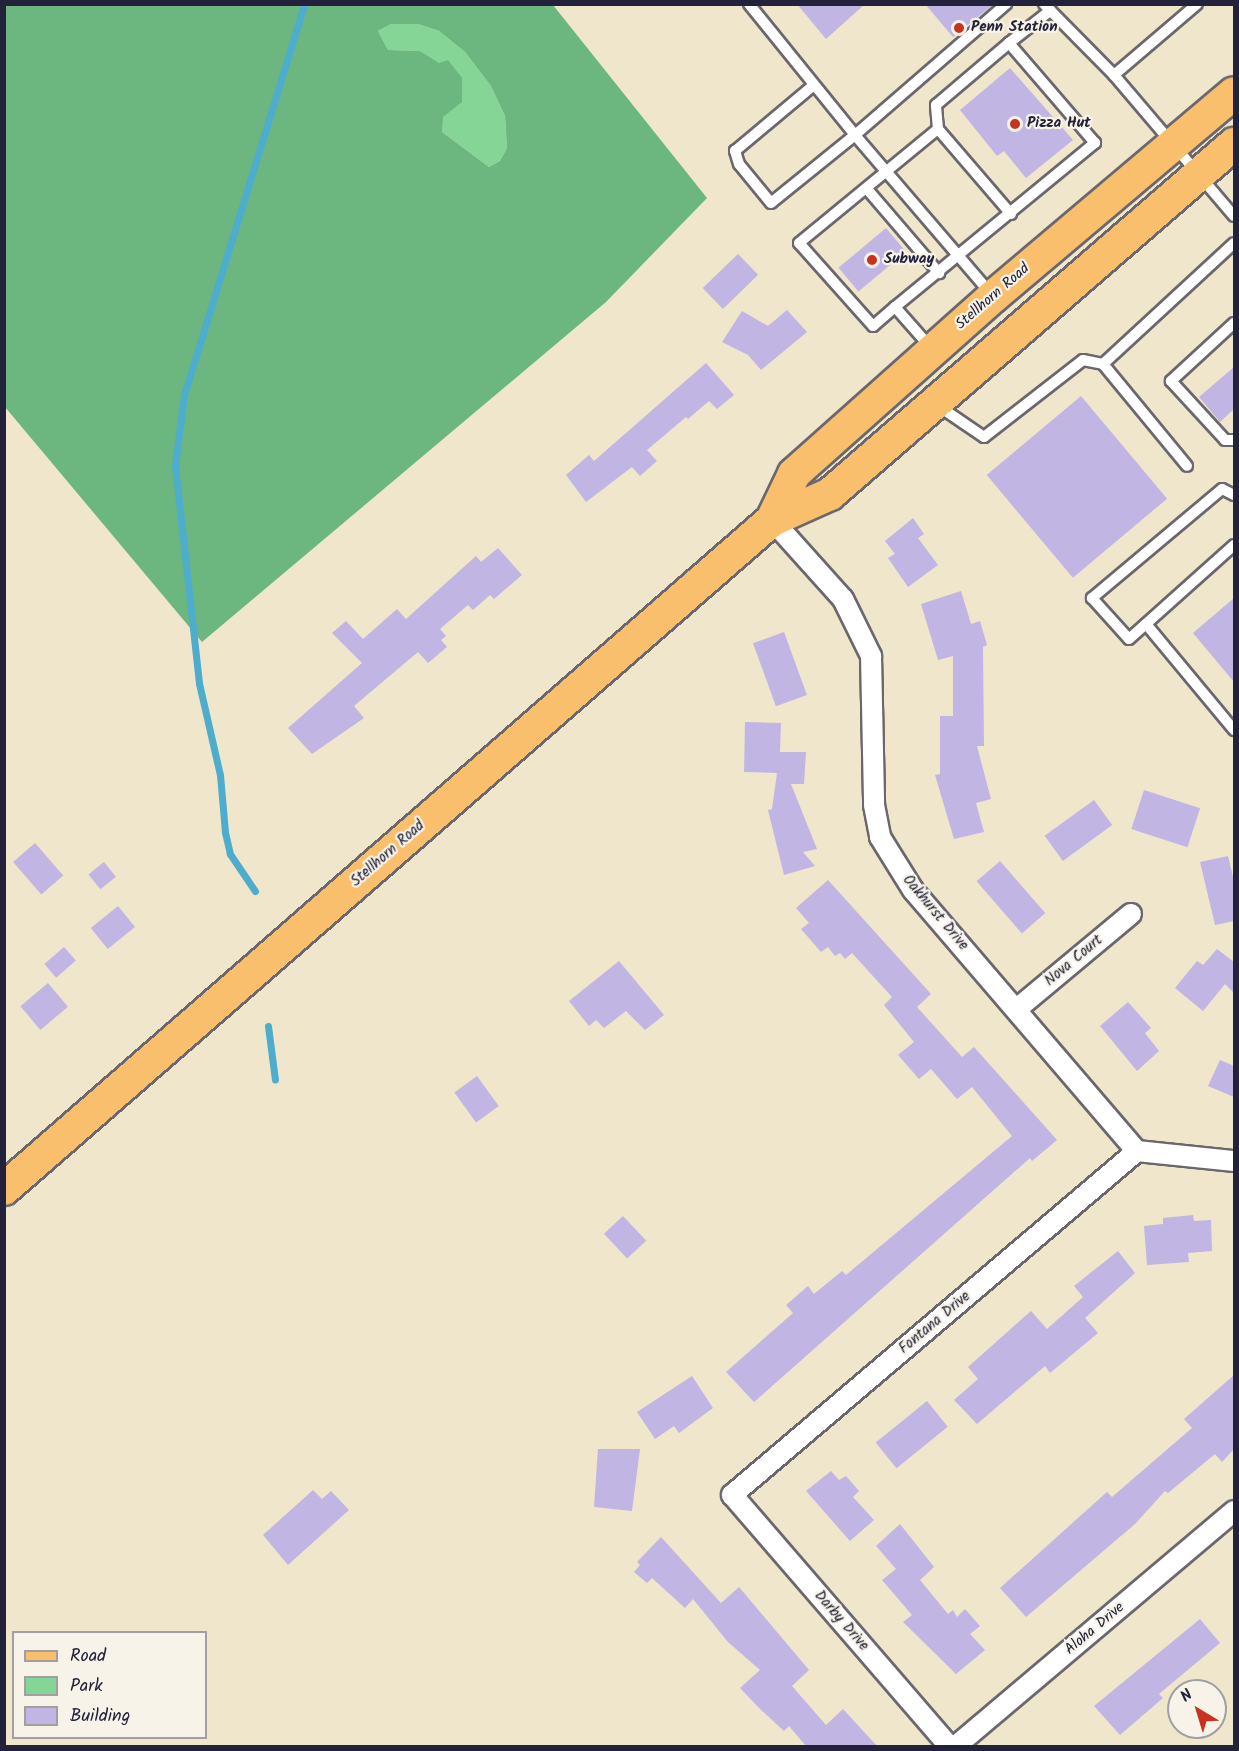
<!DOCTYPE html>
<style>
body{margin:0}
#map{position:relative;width:1239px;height:1751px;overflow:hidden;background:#efe6cc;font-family:Kalam,sans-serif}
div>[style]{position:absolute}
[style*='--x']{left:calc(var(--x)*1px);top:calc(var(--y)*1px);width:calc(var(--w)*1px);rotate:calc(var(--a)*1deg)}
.green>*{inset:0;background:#85d696}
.forest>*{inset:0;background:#6cb77f}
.stream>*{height:7px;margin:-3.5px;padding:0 3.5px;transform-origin:3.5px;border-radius:3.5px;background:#4eaccd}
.building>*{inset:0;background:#c1b5e4;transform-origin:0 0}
.roads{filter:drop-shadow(2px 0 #6a676e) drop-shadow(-2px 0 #6a676e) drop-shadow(0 2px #6a676e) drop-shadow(0 -2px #6a676e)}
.lane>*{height:10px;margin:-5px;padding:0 5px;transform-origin:5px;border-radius:5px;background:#fff}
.street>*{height:20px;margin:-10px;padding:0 10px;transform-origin:10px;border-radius:10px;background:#fff}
.primary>*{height:32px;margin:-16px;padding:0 16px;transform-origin:16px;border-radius:16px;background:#f9bf6d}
.dots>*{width:16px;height:16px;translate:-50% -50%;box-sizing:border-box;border:3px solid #f7f3e8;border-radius:50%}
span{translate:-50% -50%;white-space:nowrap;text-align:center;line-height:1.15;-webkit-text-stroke:4.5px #f7f3e8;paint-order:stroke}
.poi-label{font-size:15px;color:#22223b;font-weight:700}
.left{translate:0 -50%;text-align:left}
.street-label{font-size:15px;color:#22223b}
.frame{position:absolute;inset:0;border:6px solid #22223b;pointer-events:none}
.legend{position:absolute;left:12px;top:1631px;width:195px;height:108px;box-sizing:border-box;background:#f7f3e8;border:2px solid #a29fa3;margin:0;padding:8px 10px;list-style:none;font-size:18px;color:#22223b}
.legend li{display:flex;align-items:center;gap:12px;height:30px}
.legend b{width:30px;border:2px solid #a29fa3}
.north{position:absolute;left:1167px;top:1679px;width:60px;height:60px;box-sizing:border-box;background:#f7f3e8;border:2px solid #a29fa3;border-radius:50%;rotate:322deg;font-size:16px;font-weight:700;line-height:24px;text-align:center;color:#22223b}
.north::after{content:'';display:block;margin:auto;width:21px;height:27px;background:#c8321e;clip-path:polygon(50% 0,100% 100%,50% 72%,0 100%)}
</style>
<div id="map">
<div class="green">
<i style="clip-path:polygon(391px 24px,418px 24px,439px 31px,465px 52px,491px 86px,505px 116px,507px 148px,500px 161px,489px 167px,442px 132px,439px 64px,420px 51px,388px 50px,378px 31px)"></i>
</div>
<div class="forest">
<i style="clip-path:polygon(evenodd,4px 5px,553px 5px,707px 198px,606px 302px,202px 642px,5px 407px,4px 5px,391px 24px,418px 24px,439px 31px,465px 52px,491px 86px,505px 116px,507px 148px,500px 161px,489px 167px,442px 132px,443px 117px,462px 102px,462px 78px,448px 60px,439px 63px,420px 51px,388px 50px,378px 31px,391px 24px)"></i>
</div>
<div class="stream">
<i style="--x:255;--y:891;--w:45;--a:-124"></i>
<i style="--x:230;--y:854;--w:23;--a:-103"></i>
<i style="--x:225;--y:832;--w:57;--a:-95"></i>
<i style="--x:220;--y:775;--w:94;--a:-102.9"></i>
<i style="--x:199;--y:683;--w:219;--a:-96.3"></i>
<i style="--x:175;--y:465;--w:71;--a:-82.7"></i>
<i style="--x:184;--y:395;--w:409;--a:-72.9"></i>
<i style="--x:268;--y:1026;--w:54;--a:82.6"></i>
</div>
<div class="building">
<i style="clip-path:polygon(797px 4px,865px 4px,826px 39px)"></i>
<i style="clip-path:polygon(925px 4px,994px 4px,953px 37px)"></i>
<i style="clip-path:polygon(1010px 68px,1073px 140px,1026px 178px,1004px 151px,997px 156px,960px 110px)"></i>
<i style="left:886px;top:228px;width:31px;height:62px;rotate:50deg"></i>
<i style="left:738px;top:254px;width:29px;height:49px;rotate:46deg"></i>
<i style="clip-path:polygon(787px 310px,807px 332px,761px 370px,748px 355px,722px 342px,742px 311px,768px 326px)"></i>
<i style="clip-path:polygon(706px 363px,734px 395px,717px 409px,709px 401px,688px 419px,686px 417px,647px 450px,657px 461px,640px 476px,632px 467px,586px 502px,566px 475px,589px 455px,594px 461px)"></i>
<i style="clip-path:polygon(1234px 367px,1234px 409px,1220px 422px,1199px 397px)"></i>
<i style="left:1081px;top:396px;width:134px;height:123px;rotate:50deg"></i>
<i style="clip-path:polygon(913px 518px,924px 534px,918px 538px,938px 565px,908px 587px,888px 558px,895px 554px,885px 541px)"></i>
<i style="clip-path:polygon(498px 548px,522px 575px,494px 599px,490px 595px,473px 610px,468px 605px,440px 629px,446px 636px,441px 640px,447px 647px,428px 663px,418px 652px,354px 706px,364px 718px,312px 754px,288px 728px,362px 663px,332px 633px,346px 621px,363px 639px,397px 609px,406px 619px,476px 556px,481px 562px)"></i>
<i style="clip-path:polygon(961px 591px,971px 624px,980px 621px,987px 645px,983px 647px,984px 746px,977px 746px,991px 799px,976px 803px,984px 832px,954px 839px,935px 775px,940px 774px,940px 716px,953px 716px,953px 656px,938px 660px,921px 604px)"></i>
<i style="clip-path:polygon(1234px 598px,1234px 682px,1193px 633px)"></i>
<i style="left:784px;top:632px;width:67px;height:33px;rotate:70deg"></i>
<i style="clip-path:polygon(745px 722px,781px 723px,780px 752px,806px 752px,804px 784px,791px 784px,817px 849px,803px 852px,815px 866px,784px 875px,768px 810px,772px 809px,777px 773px,744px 772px)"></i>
<i style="left:1144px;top:790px;width:59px;height:41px;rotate:18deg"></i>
<i style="left:1094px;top:800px;width:31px;height:61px;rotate:54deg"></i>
<i style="left:35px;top:843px;width:43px;height:29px;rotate:49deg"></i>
<i style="clip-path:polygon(1228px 856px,1234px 881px,1234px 921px,1215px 925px,1200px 862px)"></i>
<i style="left:1000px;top:861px;width:69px;height:31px;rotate:49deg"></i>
<i style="left:104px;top:862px;width:19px;height:20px;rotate:51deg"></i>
<i style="clip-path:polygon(828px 880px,931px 994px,917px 1007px,962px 1057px,974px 1047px,1057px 1140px,1032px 1161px,1030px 1158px,754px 1402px,726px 1372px,793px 1313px,786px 1305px,808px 1286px,814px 1294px,842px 1271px,846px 1275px,1012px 1136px,972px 1087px,957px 1099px,931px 1069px,919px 1079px,898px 1055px,914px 1042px,884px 1005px,892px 997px,852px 953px,845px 959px,840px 953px,835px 956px,828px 947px,821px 952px,801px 929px,809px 923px,796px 908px)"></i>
<i style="left:118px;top:906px;width:27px;height:35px;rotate:51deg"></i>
<i style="left:64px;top:947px;width:18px;height:26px;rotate:49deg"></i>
<i style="clip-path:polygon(1217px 949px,1234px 962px,1234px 993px,1225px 984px,1203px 1011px,1175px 988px,1197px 961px,1203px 965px)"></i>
<i style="clip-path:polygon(619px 961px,664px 1015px,645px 1030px,626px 1011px,604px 1028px,596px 1020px,589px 1026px,569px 1001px)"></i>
<i style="left:48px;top:983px;width:31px;height:36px;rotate:50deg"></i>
<i style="clip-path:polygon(1128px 1002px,1151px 1028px,1145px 1033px,1159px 1051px,1137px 1071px,1100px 1026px)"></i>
<i style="clip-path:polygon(1220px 1060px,1234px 1066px,1234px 1097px,1208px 1086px)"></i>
<i style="left:477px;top:1076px;width:37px;height:28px;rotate:54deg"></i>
<i style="clip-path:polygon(1193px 1215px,1194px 1221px,1211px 1220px,1212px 1251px,1188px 1253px,1189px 1262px,1147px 1265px,1144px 1226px,1163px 1224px,1163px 1218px)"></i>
<i style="left:623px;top:1216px;width:34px;height:26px;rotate:47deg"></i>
<i style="clip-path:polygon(1118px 1251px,1135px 1273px,1085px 1318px,1098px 1333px,1050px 1373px,1045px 1366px,977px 1424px,954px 1400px,978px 1379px,968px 1367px,1031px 1311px,1047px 1329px,1083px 1297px,1074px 1286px)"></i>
<i style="clip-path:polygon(1234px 1375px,1234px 1449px,1222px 1462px,1215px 1454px,1168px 1493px,1165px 1491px,1135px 1524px,1026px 1617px,1000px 1588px,1107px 1492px,1112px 1497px,1192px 1428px,1184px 1419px)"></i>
<i style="clip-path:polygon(692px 1376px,713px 1408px,679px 1433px,674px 1426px,655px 1439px,637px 1412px)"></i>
<i style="left:927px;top:1401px;width:33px;height:66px;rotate:51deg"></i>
<i style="clip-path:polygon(598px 1449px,640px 1449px,632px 1511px,594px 1507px)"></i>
<i style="clip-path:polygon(831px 1471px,839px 1480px,846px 1476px,859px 1491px,853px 1497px,874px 1520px,850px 1541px,806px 1491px)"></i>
<i style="clip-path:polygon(313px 1490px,322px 1499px,331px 1491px,349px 1510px,288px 1565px,263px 1535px)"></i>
<i style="clip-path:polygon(900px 1524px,934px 1567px,920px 1580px,948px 1614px,953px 1610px,957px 1617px,965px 1609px,980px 1626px,970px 1634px,985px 1650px,956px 1674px,903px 1622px,912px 1615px,882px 1580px,896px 1569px,876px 1546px)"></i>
<i style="clip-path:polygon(661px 1537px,721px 1603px,739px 1587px,809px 1670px,792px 1686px,826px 1725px,843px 1709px,877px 1746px,806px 1746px,789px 1726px,784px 1731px,760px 1709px,740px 1688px,760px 1670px,728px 1642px,693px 1599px,685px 1608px,652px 1578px,647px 1583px,634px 1572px,640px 1565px,637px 1562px)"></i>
<i style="clip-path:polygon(1200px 1619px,1220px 1643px,1159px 1694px,1163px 1698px,1120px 1735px,1094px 1706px)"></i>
</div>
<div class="roads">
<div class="lane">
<i style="--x:749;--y:4;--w:169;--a:51"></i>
<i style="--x:855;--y:135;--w:108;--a:141"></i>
<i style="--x:771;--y:203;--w:50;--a:-129.4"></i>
<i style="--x:739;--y:164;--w:14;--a:-107"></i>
<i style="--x:735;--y:151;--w:103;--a:-39.9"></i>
<i style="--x:1044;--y:4;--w:100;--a:45.4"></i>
<i style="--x:1114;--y:75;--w:185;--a:49.6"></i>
<i style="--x:1114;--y:75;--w:109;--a:-40.5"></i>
<i style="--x:938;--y:129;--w:24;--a:-95"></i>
<i style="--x:936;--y:105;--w:96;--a:-40.3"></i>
<i style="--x:867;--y:189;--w:111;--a:49.4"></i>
<i style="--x:992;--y:295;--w:211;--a:-130.6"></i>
<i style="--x:855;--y:135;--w:200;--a:-40.9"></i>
<i style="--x:895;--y:307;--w:29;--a:139"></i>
<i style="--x:873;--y:326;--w:111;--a:-131.7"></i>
<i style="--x:799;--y:243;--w:180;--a:-39.4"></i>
<i style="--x:938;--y:129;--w:112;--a:49.3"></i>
<i style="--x:1234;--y:323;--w:86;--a:137.4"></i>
<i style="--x:1171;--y:381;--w:80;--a:47.5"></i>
<i style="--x:1225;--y:440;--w:9;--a:0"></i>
<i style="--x:932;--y:349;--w:56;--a:-131.4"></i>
<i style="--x:895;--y:307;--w:259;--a:-39.4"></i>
<i style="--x:1095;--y:143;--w:132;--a:-130.7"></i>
<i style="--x:1009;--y:43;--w:53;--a:-38.2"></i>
<i style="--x:1103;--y:364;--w:178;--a:-42.7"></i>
<i style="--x:937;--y:405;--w:57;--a:34.2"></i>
<i style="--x:984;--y:437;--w:125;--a:-37.9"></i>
<i style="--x:1083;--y:360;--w:20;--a:11"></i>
<i style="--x:1103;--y:364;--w:132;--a:50.5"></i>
<i style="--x:1234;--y:495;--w:13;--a:-153"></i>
<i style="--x:1222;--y:489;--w:170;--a:140"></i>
<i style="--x:1092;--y:598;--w:55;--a:47.9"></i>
<i style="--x:1129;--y:639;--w:141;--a:-41.8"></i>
<i style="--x:1146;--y:624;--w:138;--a:50.3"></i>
</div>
<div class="street">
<i style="--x:772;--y:520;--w:106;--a:48.1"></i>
<i style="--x:843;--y:599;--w:64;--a:63.8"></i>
<i style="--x:871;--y:656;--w:149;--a:88.8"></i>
<i style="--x:874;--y:805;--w:33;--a:79"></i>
<i style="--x:880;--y:837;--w:62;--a:58.1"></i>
<i style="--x:913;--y:890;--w:344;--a:49.4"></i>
<i style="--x:1137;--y:1151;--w:98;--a:5.9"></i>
<i style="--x:1018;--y:1008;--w:147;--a:-39.8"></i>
<i style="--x:949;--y:1746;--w:332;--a:-130.8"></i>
<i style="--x:732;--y:1495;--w:531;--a:-40.34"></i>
<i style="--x:956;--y:1746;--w:364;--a:-40.2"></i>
</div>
<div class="primary">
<i style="--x:772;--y:520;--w:51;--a:-64.4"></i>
<i style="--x:794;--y:474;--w:268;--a:-41.7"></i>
<i style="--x:994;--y:296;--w:314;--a:-40.2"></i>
<i style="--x:4;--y:1189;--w:1019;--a:-41.06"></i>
<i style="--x:772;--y:520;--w:64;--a:-24.1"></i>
<i style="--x:830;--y:494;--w:535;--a:-40.9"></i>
</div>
</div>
<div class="dots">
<i style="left:959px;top:28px;background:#c8321e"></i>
<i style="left:1015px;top:124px;background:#c8321e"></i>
<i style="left:872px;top:260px;background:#c8321e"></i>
</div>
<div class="poi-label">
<span class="left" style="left:971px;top:28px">Penn Station</span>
<span class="left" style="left:1027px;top:124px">Pizza Hut</span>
<span class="left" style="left:884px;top:260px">Subway</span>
</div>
<div class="street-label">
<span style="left:993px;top:297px;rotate:-41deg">Stellhorn Road</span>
<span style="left:388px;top:854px;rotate:-41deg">Stellhorn Road</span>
<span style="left:935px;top:913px;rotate:50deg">Oakhurst Drive</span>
<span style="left:1074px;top:961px;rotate:-40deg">Nova Court</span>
<span style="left:935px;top:1323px;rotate:-40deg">Fontana Drive</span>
<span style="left:841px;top:1621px;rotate:49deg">Darby Drive</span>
<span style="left:1095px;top:1629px;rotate:-40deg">Aloha Drive</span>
</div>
<div class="frame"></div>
<ul class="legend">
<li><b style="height:8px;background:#f9bf6d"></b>Road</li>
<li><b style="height:16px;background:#85d696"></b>Park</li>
<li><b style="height:16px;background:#c1b5e4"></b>Building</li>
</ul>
<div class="north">N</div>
</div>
